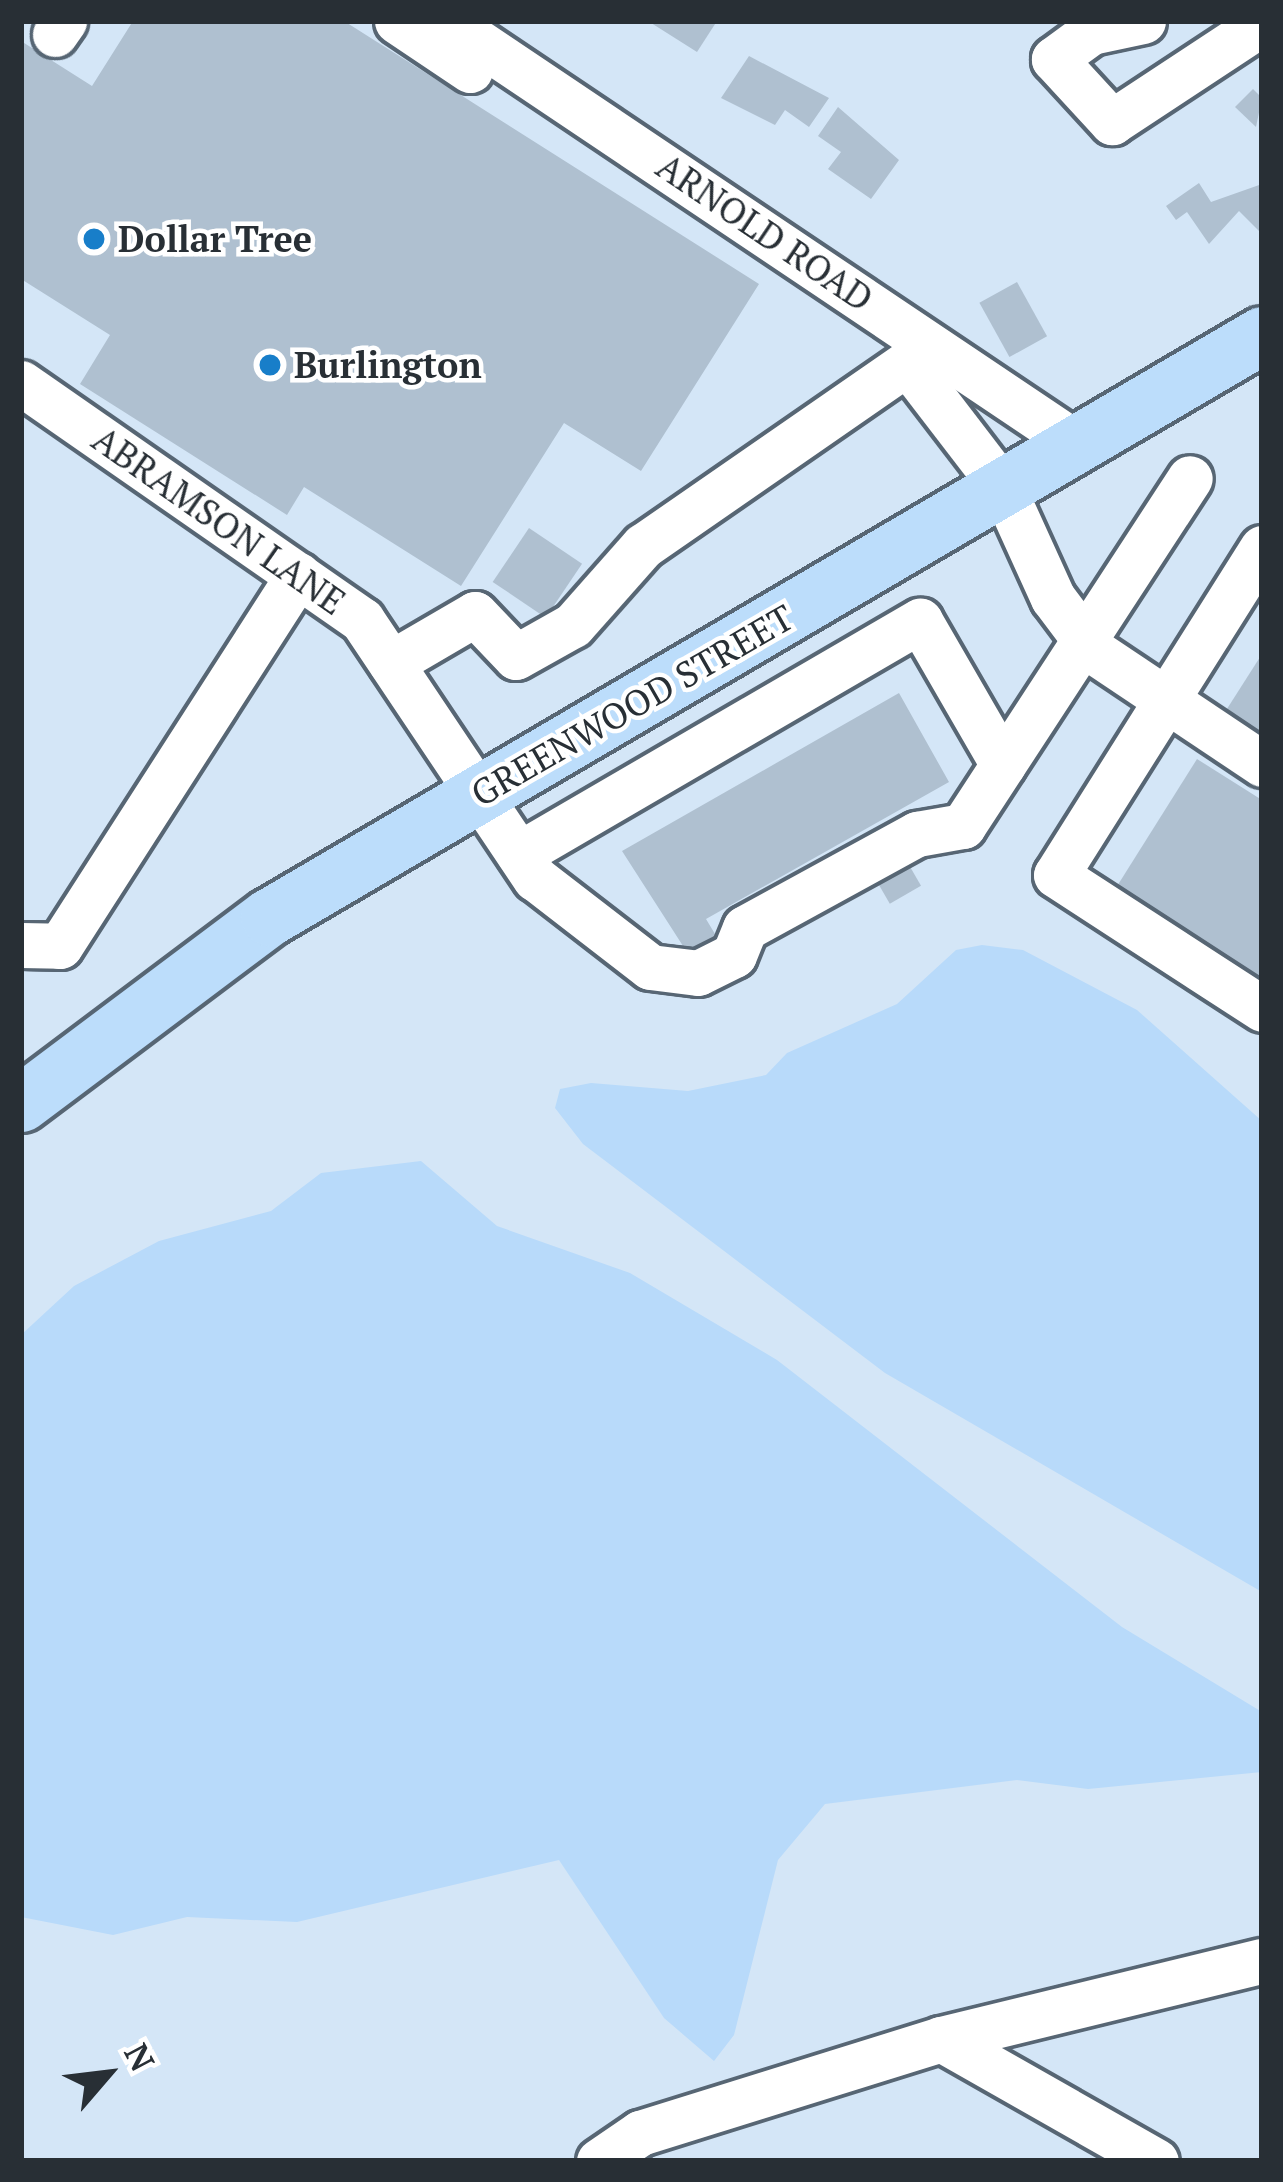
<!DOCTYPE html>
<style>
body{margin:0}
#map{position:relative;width:1283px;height:2182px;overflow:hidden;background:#d4e6f7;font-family:"PT Serif",serif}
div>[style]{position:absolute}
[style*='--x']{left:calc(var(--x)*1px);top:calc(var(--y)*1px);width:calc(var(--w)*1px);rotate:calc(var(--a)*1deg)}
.green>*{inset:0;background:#b8dafa}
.building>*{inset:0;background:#afc0d0;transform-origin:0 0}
.roads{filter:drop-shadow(3px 0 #576674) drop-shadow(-3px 0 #576674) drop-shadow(0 3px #576674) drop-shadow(0 -3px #576674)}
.minor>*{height:45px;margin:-22.5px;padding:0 22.5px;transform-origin:22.5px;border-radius:22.5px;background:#fff}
.major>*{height:57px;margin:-28.5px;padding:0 28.5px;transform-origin:28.5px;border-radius:28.5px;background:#bcddfb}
.dots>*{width:33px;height:33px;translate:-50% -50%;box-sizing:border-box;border:6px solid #fff;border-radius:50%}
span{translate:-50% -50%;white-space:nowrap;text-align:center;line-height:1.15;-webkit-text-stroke:9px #fff;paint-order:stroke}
.street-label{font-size:36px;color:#282f35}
.poi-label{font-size:36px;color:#282f35;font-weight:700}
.left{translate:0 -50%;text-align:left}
.frame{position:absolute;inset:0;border:24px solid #282f35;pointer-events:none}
.north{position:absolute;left:48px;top:2014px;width:120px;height:120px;-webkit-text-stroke:9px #fff;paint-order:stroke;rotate:62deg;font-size:33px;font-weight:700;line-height:48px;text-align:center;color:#282f35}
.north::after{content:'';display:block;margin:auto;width:42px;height:54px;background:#282f35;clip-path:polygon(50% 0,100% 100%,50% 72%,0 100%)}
</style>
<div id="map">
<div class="green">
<i style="clip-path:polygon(982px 945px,1023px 950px,1137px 1010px,1262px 1121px,1262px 1592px,885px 1373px,583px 1144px,555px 1108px,560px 1089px,591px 1083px,688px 1091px,766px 1075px,787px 1053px,897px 1004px,956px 950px)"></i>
<i style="clip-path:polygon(421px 1161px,497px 1226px,630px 1273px,777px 1360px,1122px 1627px,1262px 1712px,1262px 1772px,1088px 1789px,1017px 1780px,825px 1804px,778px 1860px,734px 2035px,714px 2061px,664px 2018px,559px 1860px,297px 1922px,187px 1917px,113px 1935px,21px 1917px,21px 1335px,74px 1286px,159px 1241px,271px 1211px,321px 1173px)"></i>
</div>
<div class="building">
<i style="clip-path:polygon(133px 21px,344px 21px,759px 284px,641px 471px,564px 423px,461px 586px,304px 487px,287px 515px,80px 384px,110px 335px,21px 279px,21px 41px,92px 86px)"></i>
<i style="clip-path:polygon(648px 21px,717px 21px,697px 52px)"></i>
<i style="clip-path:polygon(749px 56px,829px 98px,809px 127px,785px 110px,775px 125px,721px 98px)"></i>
<i style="clip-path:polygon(1253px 89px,1262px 98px,1256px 127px,1235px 107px)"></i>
<i style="clip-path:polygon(838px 107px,899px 160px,871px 199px,828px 169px,841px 152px,818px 136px)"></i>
<i style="clip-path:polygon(1199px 183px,1211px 202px,1262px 184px,1262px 234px,1239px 211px,1209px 244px,1187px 212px,1176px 220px,1166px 206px)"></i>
<i style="left:1017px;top:282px;width:62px;height:43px;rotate:61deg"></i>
<i style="left:529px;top:528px;width:64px;height:65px;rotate:34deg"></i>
<i style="clip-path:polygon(1262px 654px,1262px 736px,1225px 712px)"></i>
<i style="clip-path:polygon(899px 693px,949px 782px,706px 919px,721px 944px,692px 960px,622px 851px)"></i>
<i style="clip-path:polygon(1197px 759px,1262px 800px,1262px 984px,1114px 891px)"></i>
<i style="left:909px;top:865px;width:24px;height:36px;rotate:60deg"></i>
</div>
<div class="roads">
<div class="minor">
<i style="--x:397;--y:21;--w:88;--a:33.9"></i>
<i style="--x:447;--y:21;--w:762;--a:33.88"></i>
<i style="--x:1143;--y:21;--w:53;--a:168.1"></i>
<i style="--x:1091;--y:32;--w:46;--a:143.9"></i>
<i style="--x:1054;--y:59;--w:86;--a:47.4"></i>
<i style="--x:1112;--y:122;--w:180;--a:-33.4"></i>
<i style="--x:55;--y:34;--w:16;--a:-55"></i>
<i style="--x:21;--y:383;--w:415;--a:34.8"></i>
<i style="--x:362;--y:620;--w:311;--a:56.2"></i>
<i style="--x:535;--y:878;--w:145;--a:37.7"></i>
<i style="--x:650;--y:967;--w:48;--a:7.1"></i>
<i style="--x:698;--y:973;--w:40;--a:-26.6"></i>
<i style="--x:734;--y:955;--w:29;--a:-68"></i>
<i style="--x:745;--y:928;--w:196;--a:-28.7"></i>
<i style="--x:917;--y:834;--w:47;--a:-9.9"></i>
<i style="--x:963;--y:826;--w:415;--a:-56.9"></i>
<i style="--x:1262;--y:548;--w:386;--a:122.2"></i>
<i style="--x:1056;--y:875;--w:246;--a:33"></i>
<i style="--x:391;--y:663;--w:97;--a:-30.3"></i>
<i style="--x:475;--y:614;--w:59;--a:46.4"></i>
<i style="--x:516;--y:657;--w:65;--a:-29.3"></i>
<i style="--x:573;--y:625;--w:106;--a:-48.5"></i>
<i style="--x:643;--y:546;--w:321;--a:-34.7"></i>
<i style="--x:907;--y:363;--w:158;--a:52.5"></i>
<i style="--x:1003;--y:488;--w:121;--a:65.6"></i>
<i style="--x:1053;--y:598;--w:65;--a:53.1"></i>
<i style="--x:1092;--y:650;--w:205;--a:33.8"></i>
<i style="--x:519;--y:854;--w:464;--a:-30.2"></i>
<i style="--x:920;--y:621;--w:166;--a:60"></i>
<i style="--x:21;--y:945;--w:39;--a:1"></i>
<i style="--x:60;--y:946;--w:441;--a:-57.3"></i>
<i style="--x:941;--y:2039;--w:330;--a:-13.7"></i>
<i style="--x:599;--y:2161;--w:50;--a:-34.3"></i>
<i style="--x:640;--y:2133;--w:315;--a:-17.3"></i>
<i style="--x:941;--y:2039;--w:247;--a:29.6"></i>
</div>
<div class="major">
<i style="--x:21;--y:1103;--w:310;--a:-36.9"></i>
<i style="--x:269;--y:917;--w:1151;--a:-30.37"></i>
</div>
</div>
<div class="dots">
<i style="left:94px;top:239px;background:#187ec9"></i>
<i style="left:270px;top:365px;background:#187ec9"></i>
</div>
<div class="street-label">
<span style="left:765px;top:232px;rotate:34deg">ARNOLD ROAD</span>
<span style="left:219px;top:520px;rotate:35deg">ABRAMSON LANE</span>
<span style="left:632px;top:705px;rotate:-30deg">GREENWOOD STREET</span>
</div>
<div class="poi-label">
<span class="left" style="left:118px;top:239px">Dollar Tree</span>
<span class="left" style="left:294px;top:365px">Burlington</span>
</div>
<div class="frame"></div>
<div class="north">N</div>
</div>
